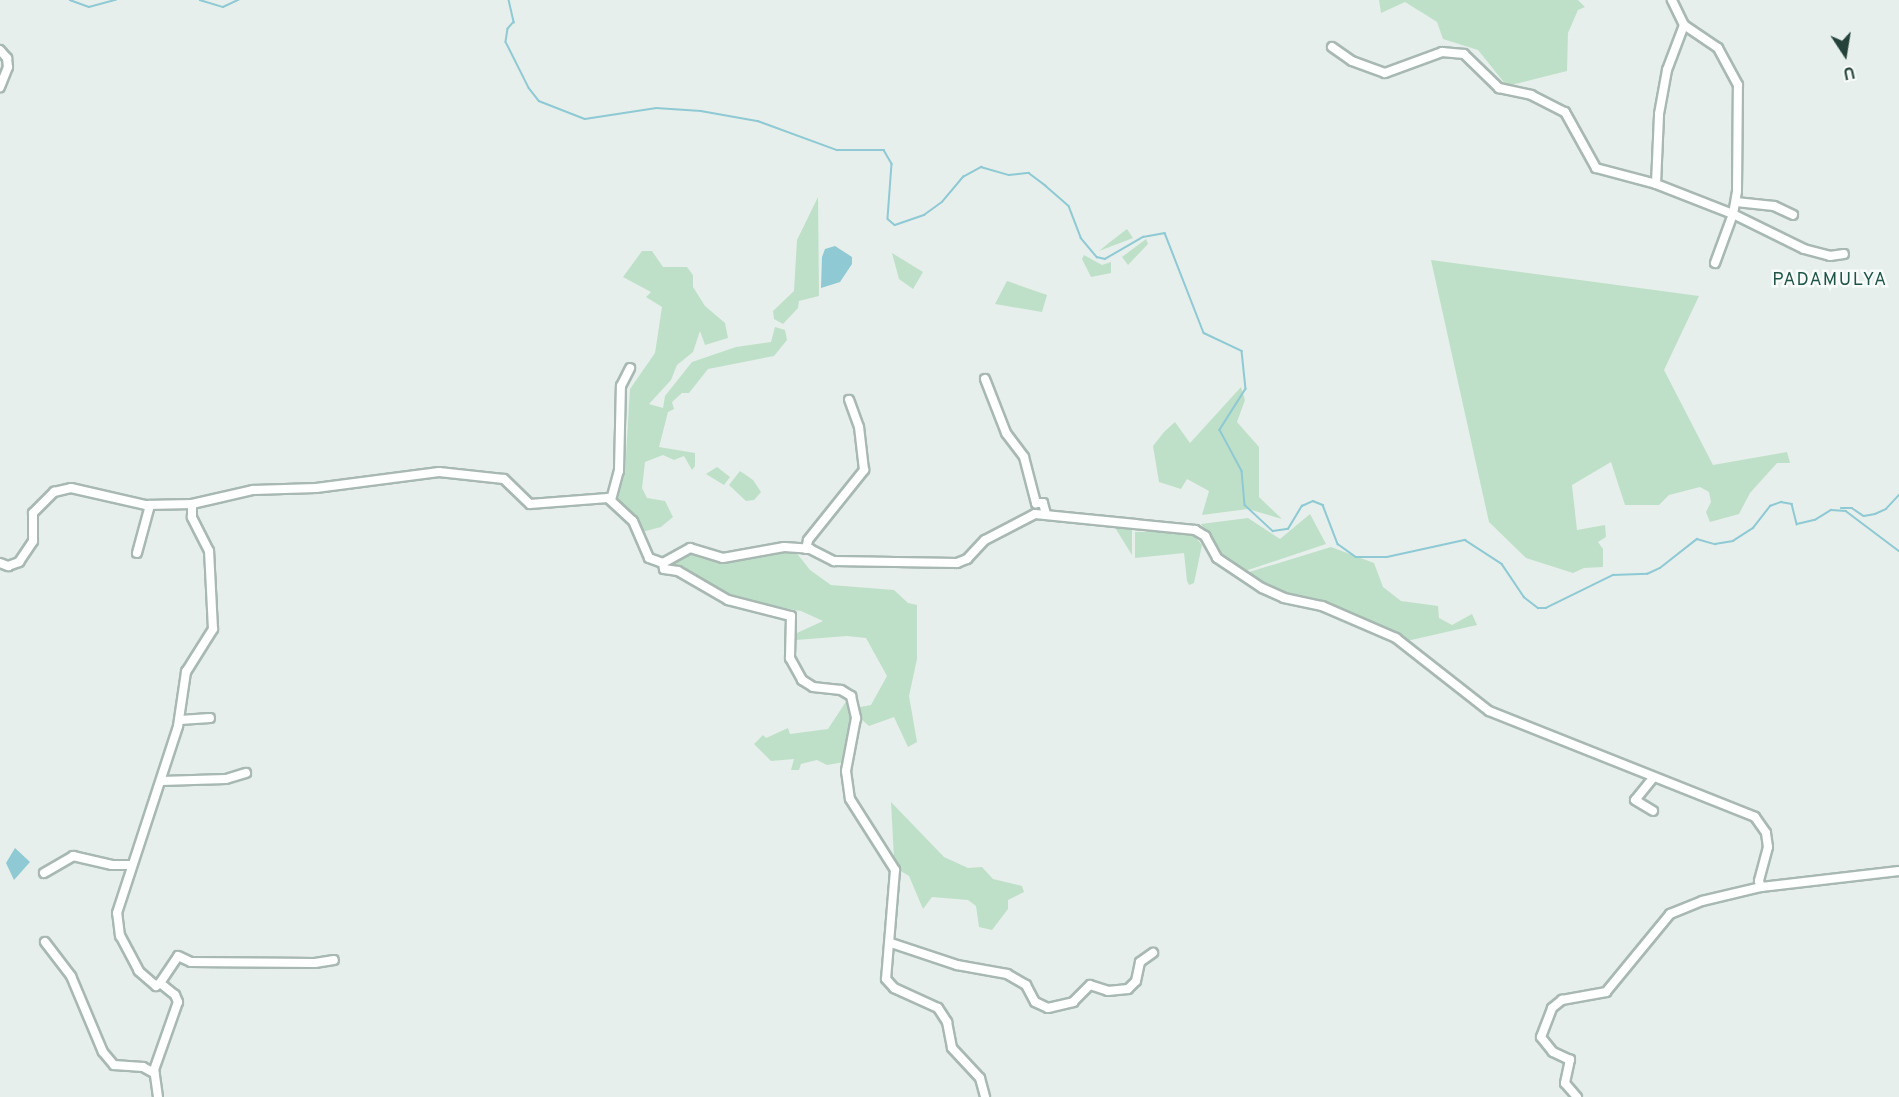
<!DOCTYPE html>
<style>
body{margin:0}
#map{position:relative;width:1899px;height:1097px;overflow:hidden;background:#e6efeb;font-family:Overpass,sans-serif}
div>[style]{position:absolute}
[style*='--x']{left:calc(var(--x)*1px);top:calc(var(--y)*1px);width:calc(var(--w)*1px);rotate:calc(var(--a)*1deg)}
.green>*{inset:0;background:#bfe0c8}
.water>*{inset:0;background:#8ec9d4}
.stream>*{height:1.5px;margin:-0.75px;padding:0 0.75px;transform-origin:0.75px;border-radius:0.75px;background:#8ec9d4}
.roads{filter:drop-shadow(2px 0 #a8b8b2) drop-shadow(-2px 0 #a8b8b2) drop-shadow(0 2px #a8b8b2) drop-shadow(0 -2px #a8b8b2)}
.minor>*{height:8px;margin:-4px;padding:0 4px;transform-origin:4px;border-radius:4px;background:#fff}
span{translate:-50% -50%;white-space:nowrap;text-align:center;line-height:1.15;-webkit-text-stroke:5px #f7fbf9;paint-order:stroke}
.quarter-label{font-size:18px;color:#1f5548;letter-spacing:1.5px}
.north{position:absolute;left:1815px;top:24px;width:60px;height:60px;-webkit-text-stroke:4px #f7fbf9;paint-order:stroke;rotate:168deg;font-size:16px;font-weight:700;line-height:24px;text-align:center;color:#24423a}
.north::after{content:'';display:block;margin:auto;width:21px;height:27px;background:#24423a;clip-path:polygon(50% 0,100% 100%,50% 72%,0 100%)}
</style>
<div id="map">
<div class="green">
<i style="clip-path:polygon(1379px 0,1578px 0,1585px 7px,1578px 10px,1568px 33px,1567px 71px,1507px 86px,1478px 50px,1443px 39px,1437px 22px,1426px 15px,1405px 2px,1381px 13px)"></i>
<i style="clip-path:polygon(818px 197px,819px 296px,799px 301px,798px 308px,783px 324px,774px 319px,773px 311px,794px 291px,797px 240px)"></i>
<i style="clip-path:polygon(1127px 229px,1133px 238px,1099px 251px,1110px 242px)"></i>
<i style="clip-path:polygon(1146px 239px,1148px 244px,1128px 265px,1122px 257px)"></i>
<i style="clip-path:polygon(642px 251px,652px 251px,663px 267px,687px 267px,693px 275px,693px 287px,705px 306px,725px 323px,728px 338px,705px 345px,700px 331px,693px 352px,677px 365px,671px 380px,649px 404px,663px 408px,665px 396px,692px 362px,736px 347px,771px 342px,775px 327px,785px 330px,787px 340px,774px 356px,708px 369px,689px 393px,682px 393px,672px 402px,674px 409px,668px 412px,659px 447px,695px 453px,695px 466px,692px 470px,684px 456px,674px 460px,663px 455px,645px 462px,642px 488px,647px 498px,665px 501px,673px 517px,661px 527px,642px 532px,617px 501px,625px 473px,630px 389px,655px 353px,662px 307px,646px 297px,651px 292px,623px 277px)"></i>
<i style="clip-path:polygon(892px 253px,923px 272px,913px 289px,899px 279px)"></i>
<i style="clip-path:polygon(1084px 255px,1102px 265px,1111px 262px,1111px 273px,1091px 277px,1082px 259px)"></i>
<i style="clip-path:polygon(1431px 260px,1699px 296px,1664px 370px,1713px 465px,1787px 452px,1790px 463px,1777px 463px,1750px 493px,1739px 514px,1710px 522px,1706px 512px,1711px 502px,1709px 492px,1700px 487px,1669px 495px,1659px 505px,1625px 505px,1611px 462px,1572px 485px,1577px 530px,1605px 525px,1606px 537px,1598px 542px,1603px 549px,1603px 567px,1584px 568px,1573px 573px,1526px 558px,1489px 522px)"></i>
<i style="clip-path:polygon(1007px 281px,1047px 295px,1042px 312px,995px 304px)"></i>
<i style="clip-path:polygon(1241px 387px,1245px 400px,1237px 422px,1259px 447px,1259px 497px,1282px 519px,1248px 509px,1202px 515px,1209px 491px,1187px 479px,1181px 489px,1159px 482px,1153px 446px,1164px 432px,1175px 422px,1190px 443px)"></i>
<i style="clip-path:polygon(717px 467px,730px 477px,724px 485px,706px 474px)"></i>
<i style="clip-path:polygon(740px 471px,753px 480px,761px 492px,754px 500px,746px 501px,729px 485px)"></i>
<i style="clip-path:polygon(1310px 514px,1326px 544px,1242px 572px,1217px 554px,1201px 524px,1248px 518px,1280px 539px)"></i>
<i style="clip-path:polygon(1114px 526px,1132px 530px,1132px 555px)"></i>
<i style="clip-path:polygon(1190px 531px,1202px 545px,1194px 583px,1189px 585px,1187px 581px,1184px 553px,1135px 558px,1135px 532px)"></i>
<i style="clip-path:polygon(1331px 547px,1374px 563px,1383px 587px,1401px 601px,1438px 606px,1439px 618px,1452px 625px,1472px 614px,1477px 625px,1398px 643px,1372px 633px,1320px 600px,1275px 598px,1246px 573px)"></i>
<i style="clip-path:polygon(795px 551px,810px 570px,831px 585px,894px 590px,908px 603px,917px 605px,917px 659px,909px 696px,917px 742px,908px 747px,894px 717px,869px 726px,861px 719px,860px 707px,871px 705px,887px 676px,866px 638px,847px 636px,796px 640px,797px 633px,823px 621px,801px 611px,737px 599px,668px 565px,689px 552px,709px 559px)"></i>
<i style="clip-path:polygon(849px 697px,854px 722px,844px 762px,827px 765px,817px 760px,801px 764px,799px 770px,791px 770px,794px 759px,771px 761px,754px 744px,763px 735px,766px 738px,788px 728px,790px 734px,828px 729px)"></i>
<i style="clip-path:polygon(891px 802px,944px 857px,968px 868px,982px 867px,993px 879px,1022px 886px,1024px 892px,1008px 900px,1008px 909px,992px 930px,979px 927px,976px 906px,968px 900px,932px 897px,923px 909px,909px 876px,899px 870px,894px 858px)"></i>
</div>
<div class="water">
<i style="clip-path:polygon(835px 246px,852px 257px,852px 264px,840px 282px,821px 288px,822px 257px,825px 249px)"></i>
<i style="clip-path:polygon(15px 848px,30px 862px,14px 880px,6px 863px)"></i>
</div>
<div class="stream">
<i style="--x:70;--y:0;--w:20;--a:20"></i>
<i style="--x:89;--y:7;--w:28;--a:-15"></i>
<i style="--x:200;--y:0;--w:24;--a:17"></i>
<i style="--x:223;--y:7;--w:17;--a:-25"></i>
<i style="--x:509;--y:0;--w:23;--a:77"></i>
<i style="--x:514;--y:22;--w:9;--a:131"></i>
<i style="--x:508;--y:29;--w:13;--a:99"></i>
<i style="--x:506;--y:42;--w:51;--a:63.4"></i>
<i style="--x:529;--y:88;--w:16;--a:52"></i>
<i style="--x:539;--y:101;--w:49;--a:21.4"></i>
<i style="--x:585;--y:119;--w:72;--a:-8.8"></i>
<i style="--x:656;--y:108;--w:45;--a:3.8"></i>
<i style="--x:701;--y:111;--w:58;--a:10"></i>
<i style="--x:758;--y:121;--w:84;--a:20.2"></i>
<i style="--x:837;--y:150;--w:47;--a:0"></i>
<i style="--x:884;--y:150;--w:16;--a:60"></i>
<i style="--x:892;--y:164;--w:55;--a:94.2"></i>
<i style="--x:888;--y:219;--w:9;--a:41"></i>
<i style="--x:895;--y:225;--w:31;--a:-19"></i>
<i style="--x:924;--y:215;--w:22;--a:-36"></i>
<i style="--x:942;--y:202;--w:33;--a:-50"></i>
<i style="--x:963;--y:177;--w:21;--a:-29"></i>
<i style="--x:981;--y:167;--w:29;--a:16"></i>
<i style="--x:1009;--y:175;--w:20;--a:-6"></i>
<i style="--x:1029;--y:173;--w:21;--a:37"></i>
<i style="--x:1046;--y:186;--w:30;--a:41"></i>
<i style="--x:1069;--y:206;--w:34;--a:69"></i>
<i style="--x:1081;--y:238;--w:25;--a:50"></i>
<i style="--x:1097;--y:257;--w:8;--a:14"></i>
<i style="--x:1105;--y:259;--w:44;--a:-30.1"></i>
<i style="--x:1143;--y:237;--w:22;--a:-10"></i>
<i style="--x:1165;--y:233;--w:107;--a:68.7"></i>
<i style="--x:1204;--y:333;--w:42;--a:25.3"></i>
<i style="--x:1242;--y:351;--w:38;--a:84"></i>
<i style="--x:1246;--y:389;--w:49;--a:122.4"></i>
<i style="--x:1220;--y:430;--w:47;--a:61.8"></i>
<i style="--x:1242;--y:471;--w:34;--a:85"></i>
<i style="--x:1245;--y:505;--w:38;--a:43"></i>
<i style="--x:1273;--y:531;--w:15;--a:-8"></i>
<i style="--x:1288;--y:529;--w:27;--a:-59"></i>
<i style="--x:1302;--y:506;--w:12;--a:-24"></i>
<i style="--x:1313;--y:501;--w:11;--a:22"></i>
<i style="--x:1323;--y:505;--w:42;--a:69"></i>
<i style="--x:1338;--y:544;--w:22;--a:36"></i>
<i style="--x:1356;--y:557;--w:31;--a:0"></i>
<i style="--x:1387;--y:557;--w:80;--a:-12.3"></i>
<i style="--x:1465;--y:540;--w:44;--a:33"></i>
<i style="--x:1502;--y:564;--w:40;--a:56"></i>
<i style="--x:1524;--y:597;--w:18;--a:38"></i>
<i style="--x:1538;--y:608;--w:8;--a:0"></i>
<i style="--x:1546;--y:608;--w:75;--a:-26.2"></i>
<i style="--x:1613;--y:575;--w:34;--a:-2"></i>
<i style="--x:1647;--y:574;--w:14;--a:-25"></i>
<i style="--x:1660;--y:568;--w:47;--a:-38.1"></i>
<i style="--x:1697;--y:539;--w:19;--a:16"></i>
<i style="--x:1715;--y:544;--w:18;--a:-9"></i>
<i style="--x:1733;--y:541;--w:24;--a:-33"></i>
<i style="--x:1753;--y:528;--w:28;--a:-52"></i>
<i style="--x:1770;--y:506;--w:12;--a:-20"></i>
<i style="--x:1781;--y:502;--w:11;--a:10"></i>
<i style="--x:1792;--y:504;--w:21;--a:76"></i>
<i style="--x:1797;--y:524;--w:18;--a:-13"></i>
<i style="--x:1815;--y:520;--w:19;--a:-32"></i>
<i style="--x:1831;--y:510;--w:15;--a:4"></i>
<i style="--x:1846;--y:511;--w:66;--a:37"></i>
<i style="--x:1841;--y:508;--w:11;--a:0"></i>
<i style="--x:1852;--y:508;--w:14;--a:34"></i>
<i style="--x:1864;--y:516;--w:11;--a:-10"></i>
<i style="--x:1875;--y:514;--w:12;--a:-24"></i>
<i style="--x:1886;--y:509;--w:19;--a:-47"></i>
</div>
<div class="roads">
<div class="minor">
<i style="--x:1332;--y:47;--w:24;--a:35"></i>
<i style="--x:1352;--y:61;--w:35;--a:20"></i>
<i style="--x:1385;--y:73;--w:61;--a:-20.2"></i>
<i style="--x:1442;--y:52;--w:22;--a:5"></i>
<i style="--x:1464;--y:54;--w:49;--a:44.2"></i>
<i style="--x:1499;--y:88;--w:33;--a:12"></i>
<i style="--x:1531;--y:95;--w:38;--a:27"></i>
<i style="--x:1565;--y:112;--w:64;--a:61"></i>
<i style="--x:1596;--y:168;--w:62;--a:14.9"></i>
<i style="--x:1656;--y:184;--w:83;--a:21.3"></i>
<i style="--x:1733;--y:214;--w:23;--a:-80"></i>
<i style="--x:1737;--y:191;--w:106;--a:-89.5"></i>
<i style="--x:1738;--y:85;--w:42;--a:-118.4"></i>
<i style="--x:1718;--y:48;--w:41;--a:-145.9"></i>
<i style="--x:1684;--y:25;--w:28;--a:-116"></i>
<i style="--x:0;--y:50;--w:11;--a:49"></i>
<i style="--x:7;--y:58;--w:9;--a:84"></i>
<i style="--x:8;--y:67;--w:22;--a:112"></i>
<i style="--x:1656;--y:184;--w:70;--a:-87.5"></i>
<i style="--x:1659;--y:114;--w:45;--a:-79.7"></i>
<i style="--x:1667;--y:70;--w:48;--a:-69.3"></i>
<i style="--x:1736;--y:202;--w:38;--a:6"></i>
<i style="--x:1774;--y:206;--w:21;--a:25"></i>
<i style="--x:1715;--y:263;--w:52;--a:-69.8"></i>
<i style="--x:1733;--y:214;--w:79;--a:26.2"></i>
<i style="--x:1804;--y:249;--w:27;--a:15"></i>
<i style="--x:1830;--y:256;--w:14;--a:-8"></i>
<i style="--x:985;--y:379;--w:58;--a:68.7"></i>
<i style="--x:1006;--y:433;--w:30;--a:53"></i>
<i style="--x:1024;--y:457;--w:48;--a:75.4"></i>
<i style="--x:1036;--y:503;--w:7;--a:0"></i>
<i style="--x:1043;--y:503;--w:11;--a:75"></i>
<i style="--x:611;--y:500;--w:30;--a:-75"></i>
<i style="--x:619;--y:471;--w:85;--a:-88.7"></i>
<i style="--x:621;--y:386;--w:20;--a:-63"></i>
<i style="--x:806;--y:549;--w:9;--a:-77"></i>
<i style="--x:808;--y:540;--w:90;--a:-51.3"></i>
<i style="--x:864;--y:470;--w:43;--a:-96.6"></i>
<i style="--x:859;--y:427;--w:29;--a:-110"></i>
<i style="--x:137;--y:553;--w:50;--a:-74.8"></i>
<i style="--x:0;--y:563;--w:9;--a:21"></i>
<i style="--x:8;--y:566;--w:12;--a:-20"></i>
<i style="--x:19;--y:562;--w:25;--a:-56"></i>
<i style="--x:33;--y:541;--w:28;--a:-90"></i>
<i style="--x:33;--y:513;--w:30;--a:-45"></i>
<i style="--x:54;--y:492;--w:17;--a:-13"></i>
<i style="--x:71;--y:488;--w:77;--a:12.8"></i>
<i style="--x:146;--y:505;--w:46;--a:-1.2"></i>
<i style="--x:192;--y:504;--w:63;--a:-12.9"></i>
<i style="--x:253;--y:490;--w:63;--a:-1.8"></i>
<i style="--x:316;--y:488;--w:124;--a:-7.4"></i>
<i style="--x:439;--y:472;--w:65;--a:6.1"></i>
<i style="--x:504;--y:479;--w:36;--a:44"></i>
<i style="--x:530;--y:504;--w:78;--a:-4.4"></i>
<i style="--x:608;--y:498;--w:34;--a:43"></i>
<i style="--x:633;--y:521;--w:40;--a:66.6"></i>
<i style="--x:649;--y:558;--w:15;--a:20"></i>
<i style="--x:663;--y:563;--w:31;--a:-29"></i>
<i style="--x:690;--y:548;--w:34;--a:17"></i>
<i style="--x:723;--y:558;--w:62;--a:-10.2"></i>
<i style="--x:784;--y:547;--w:26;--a:4"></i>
<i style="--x:810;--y:549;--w:27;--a:27"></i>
<i style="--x:834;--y:561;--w:123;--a:0.9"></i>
<i style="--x:957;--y:563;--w:11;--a:-22"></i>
<i style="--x:967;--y:559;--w:26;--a:-47"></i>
<i style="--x:985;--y:540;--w:56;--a:-27.5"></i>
<i style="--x:1035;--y:514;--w:161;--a:5.7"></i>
<i style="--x:1195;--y:530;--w:12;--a:31"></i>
<i style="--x:1205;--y:536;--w:25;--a:61"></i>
<i style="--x:1217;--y:558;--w:54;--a:33.7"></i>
<i style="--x:1262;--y:588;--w:24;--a:24"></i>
<i style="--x:1284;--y:598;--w:39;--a:12"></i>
<i style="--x:1322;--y:606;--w:81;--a:23.4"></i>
<i style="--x:1396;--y:638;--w:118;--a:38.1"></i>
<i style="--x:1489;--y:711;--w:286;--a:21.7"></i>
<i style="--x:1755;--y:817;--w:19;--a:55"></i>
<i style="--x:1766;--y:833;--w:14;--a:82"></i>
<i style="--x:1768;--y:847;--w:35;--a:105"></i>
<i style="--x:1759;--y:881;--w:6;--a:72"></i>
<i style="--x:1761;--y:887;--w:139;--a:-6.6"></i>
<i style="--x:663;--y:563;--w:6;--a:81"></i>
<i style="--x:664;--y:569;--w:14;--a:8"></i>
<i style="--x:678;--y:571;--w:58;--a:30.1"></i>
<i style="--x:728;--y:600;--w:65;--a:14.3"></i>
<i style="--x:791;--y:616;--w:42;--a:91.4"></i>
<i style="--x:790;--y:658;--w:25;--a:61"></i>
<i style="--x:802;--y:680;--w:13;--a:32"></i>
<i style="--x:813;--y:687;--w:28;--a:6"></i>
<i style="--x:841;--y:690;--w:12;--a:31"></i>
<i style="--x:851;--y:696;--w:23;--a:77"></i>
<i style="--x:856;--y:718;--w:54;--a:100.7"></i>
<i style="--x:846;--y:771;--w:28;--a:82"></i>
<i style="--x:850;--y:799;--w:84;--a:57.6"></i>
<i style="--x:895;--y:870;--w:109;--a:94.7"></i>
<i style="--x:886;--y:979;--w:12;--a:48"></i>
<i style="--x:894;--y:988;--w:48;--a:24.4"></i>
<i style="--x:938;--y:1008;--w:17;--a:57"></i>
<i style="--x:947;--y:1022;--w:26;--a:79"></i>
<i style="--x:952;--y:1048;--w:41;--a:47"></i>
<i style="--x:980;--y:1078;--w:20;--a:75"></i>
<i style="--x:180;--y:720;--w:30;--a:-4"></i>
<i style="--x:1653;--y:778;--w:28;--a:129"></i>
<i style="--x:1635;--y:800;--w:21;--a:31"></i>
<i style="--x:161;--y:781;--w:65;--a:-1.8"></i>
<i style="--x:226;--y:779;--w:21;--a:-17"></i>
<i style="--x:44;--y:873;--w:34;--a:-30"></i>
<i style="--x:73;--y:856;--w:40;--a:13"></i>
<i style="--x:112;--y:865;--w:20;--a:0"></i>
<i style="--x:45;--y:942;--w:43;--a:52.6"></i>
<i style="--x:71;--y:976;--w:82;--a:67.2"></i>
<i style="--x:103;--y:1052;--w:17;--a:50"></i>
<i style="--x:114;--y:1065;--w:29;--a:4"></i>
<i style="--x:143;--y:1067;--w:13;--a:29"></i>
<i style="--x:891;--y:943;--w:70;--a:18.4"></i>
<i style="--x:957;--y:965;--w:51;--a:10.2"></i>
<i style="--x:1007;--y:974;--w:22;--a:30"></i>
<i style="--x:1026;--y:985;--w:19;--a:62"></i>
<i style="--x:1035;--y:1002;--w:14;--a:25"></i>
<i style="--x:1048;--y:1008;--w:26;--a:-13"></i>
<i style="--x:1073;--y:1002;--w:24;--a:-45"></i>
<i style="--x:1090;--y:985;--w:19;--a:18"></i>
<i style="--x:1108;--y:991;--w:20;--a:-6"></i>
<i style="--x:1128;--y:989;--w:11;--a:-45"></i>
<i style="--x:1136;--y:981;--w:19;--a:-78"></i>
<i style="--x:1140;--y:962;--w:16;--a:-35"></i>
<i style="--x:160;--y:983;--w:32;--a:-56"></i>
<i style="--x:178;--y:956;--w:14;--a:25"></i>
<i style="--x:191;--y:962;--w:124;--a:0.5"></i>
<i style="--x:315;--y:963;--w:19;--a:-9"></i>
<i style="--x:158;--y:1097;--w:27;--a:-98"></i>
<i style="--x:154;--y:1070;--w:72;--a:-70.6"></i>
<i style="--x:178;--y:1002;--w:8;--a:-113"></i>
<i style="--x:175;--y:995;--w:19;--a:-141"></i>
<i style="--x:160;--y:983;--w:5;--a:143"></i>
<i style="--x:156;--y:986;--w:23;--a:-139"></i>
<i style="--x:139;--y:971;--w:40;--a:-118"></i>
<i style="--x:120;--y:936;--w:23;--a:-97"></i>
<i style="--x:117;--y:913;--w:197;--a:-71.9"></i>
<i style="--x:178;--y:726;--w:55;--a:-81.6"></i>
<i style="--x:186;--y:672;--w:51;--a:-57.9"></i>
<i style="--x:213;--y:629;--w:78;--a:-92.9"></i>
<i style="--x:209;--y:551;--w:38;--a:-117"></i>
<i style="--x:192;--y:517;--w:13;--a:-90"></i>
<i style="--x:1577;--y:1097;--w:18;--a:-131"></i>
<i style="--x:1565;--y:1083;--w:24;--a:-78"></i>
<i style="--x:1570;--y:1060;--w:19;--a:-155"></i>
<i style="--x:1553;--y:1052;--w:19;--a:-129"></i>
<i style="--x:1541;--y:1037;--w:31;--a:-69"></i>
<i style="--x:1552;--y:1008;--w:13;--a:-39"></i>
<i style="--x:1562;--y:1000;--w:45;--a:-10.3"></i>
<i style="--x:1606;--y:992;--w:101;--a:-50.6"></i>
<i style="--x:1670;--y:914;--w:35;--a:-22"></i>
<i style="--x:1702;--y:901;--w:61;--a:-13.3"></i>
</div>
</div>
<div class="quarter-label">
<span style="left:1830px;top:281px">PADAMULYA</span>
</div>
<div class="north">U</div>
</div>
